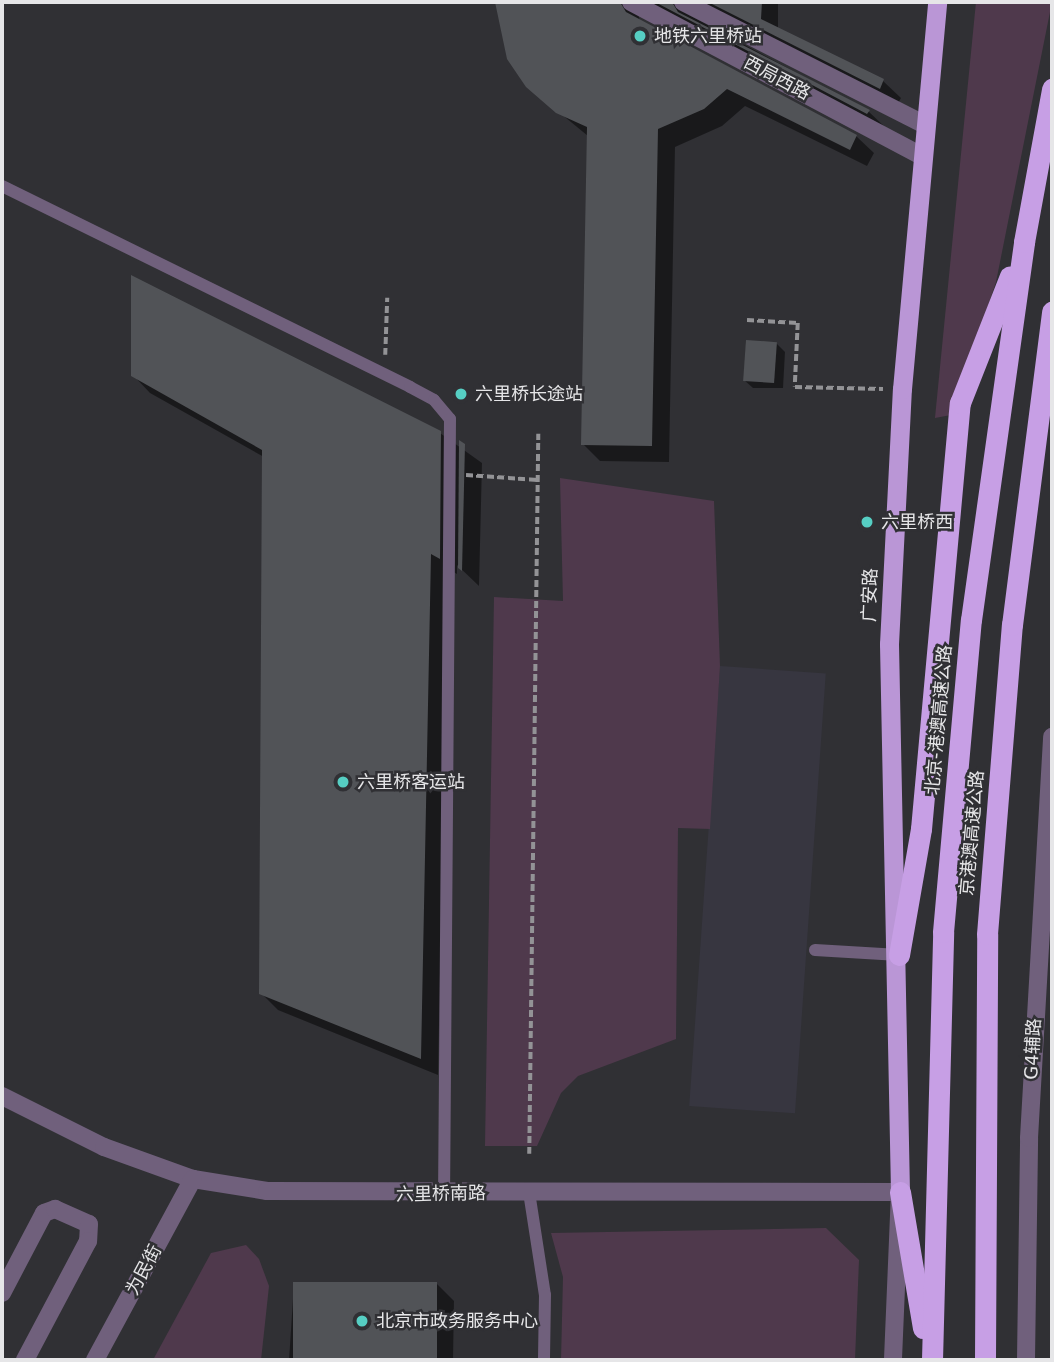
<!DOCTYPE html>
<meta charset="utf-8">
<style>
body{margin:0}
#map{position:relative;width:1054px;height:1362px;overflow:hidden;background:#303034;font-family:"DejaVu Sans","Noto Sans SC",sans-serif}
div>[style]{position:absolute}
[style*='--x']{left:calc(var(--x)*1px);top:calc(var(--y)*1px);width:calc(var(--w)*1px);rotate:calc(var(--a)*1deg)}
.built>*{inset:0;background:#373640;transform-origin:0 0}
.green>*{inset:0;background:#4f394c}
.shadow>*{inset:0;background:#0007}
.building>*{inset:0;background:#515357;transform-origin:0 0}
.path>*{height:3.5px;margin-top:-1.75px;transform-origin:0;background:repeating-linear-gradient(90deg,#939396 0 7px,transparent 0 10.5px)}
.service>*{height:12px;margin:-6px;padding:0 6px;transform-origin:6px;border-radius:6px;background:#70607c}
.minor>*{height:18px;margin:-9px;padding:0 9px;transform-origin:9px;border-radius:9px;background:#70607c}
.tertiary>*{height:18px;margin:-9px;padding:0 9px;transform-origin:9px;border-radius:9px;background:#70607c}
.trunk>*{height:19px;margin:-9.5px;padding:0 9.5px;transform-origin:9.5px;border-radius:9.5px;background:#ba96d6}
.motorway>*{height:21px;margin:-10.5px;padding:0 10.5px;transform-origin:10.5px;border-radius:10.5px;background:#c79fe5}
.dots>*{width:19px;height:19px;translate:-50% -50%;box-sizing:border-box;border:4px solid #303034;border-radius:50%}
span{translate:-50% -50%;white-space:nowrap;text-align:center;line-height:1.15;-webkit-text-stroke:5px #303034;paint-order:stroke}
.poi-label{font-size:18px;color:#e6e6e8}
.left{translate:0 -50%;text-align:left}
.street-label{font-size:18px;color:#e6e6e8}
.frame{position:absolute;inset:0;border:4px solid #e6e6e8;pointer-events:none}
</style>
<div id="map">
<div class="built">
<i style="left:720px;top:666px;width:106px;height:441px;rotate:4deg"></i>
</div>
<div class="green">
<i style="clip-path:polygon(976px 2px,1052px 2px,996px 282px,951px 415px,935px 418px)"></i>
<i style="clip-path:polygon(560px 478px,714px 501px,720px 666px,710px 829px,678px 828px,676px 1039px,578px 1076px,561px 1093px,537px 1146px,485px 1146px,494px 597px,563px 601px)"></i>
<i style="clip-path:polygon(826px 1228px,859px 1260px,855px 1360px,561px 1360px,563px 1277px,551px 1233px)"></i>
<i style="clip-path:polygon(246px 1245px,259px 1259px,269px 1286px,261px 1360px,153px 1360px,211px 1253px)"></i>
</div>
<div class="shadow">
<i style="clip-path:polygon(496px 2px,778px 2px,778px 29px,883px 81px,901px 98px,897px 105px,707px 8px,689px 15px,868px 111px,886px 128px,638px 13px,640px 22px,856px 136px,874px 153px,867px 166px,745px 106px,722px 126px,675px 147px,669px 462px,600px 461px,583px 444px,588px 136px,527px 86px,509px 58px)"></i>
<i style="clip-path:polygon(776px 343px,785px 352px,783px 388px,753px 388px,744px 380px)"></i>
<i style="clip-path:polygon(133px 375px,440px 433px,482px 463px,479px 586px,457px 565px,457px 574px,448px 569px,438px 1075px,278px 1010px,261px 993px,264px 457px,150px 393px)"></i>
<i style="clip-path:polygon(436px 1283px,454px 1301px,453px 1360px,289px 1360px,294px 1284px)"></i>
</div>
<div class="building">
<i style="clip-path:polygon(495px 2px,620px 2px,626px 12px,857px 135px,850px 150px,727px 89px,704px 109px,658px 129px,652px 446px,581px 445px,587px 127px,556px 113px,526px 87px,507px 59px)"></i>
<i style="clip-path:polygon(655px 2px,672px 2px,678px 12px,870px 110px,867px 114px)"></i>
<i style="clip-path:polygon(708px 2px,762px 2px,761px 19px,884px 79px,880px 89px)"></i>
<i style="clip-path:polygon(131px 275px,441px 431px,440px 559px,431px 554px,421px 1059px,259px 994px,262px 450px,131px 376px)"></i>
<i style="left:746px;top:340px;width:31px;height:41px;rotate:4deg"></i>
<i style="clip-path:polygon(459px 440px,465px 444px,462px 571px,458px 568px)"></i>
<i style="left:293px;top:1282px;width:144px;height:79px"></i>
</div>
<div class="path">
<i style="--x:747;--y:320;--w:51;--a:3.4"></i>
<i style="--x:798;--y:323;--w:64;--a:92.7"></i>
<i style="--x:795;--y:387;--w:88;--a:1.3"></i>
<i style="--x:385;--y:355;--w:57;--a:-88"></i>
<i style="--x:466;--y:475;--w:72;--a:4"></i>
<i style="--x:529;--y:1154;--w:720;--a:-89.28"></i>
</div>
<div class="service">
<i style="--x:2;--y:186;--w:455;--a:26.2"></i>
<i style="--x:410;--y:387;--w:27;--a:28"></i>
<i style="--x:434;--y:400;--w:25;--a:50"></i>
<i style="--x:450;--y:419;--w:776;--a:90.44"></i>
<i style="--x:815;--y:950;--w:84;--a:3.4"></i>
<i style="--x:529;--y:1192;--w:104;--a:81.2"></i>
<i style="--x:545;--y:1295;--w:65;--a:90.9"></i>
</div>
<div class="minor">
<i style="--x:2;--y:1293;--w:90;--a:-62.3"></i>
<i style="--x:44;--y:1213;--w:12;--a:-20"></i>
<i style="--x:55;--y:1209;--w:37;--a:24"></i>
<i style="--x:89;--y:1224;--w:17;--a:93"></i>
<i style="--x:88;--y:1241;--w:135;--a:117.9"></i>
</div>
<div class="tertiary">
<i style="--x:631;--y:2;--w:329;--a:27.9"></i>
<i style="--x:683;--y:2;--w:271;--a:26.9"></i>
<i style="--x:2;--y:1096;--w:114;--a:26.6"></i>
<i style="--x:104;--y:1147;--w:95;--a:19.8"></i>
<i style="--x:193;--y:1179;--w:75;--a:9.2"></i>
<i style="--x:267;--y:1191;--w:633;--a:0.09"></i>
<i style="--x:900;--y:1192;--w:168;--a:92.4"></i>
<i style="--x:95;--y:1360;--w:206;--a:-61.6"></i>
<i style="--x:1026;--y:1360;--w:222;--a:-89.2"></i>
<i style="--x:1029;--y:1138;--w:402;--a:-86.7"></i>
</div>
<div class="trunk">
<i style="--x:900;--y:1192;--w:548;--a:-91.15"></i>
<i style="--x:889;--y:644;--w:255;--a:-87.1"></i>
<i style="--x:902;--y:389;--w:389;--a:-84.8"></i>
</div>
<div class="motorway">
<i style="--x:899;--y:955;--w:128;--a:-80.1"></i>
<i style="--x:921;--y:829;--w:428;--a:-84.8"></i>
<i style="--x:960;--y:403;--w:136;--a:-68.5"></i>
<i style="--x:900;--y:1192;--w:138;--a:80.4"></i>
<i style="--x:932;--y:1360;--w:428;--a:-88.5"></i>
<i style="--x:943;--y:932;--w:313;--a:-84.9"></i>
<i style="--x:971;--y:620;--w:382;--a:-82"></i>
<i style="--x:1024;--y:242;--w:156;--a:-79.6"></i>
<i style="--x:985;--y:1360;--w:426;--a:-89.7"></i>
<i style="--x:987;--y:934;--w:310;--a:-85.4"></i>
<i style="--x:1012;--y:625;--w:316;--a:-82.7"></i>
</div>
<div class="dots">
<i style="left:640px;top:36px;background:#56cec3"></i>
<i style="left:461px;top:394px;background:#56cec3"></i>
<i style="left:867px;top:522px;background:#56cec3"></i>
<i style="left:343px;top:782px;background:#56cec3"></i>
<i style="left:362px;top:1321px;background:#56cec3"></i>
</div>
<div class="poi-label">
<span class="left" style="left:654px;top:36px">地铁六里桥站</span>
<span class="left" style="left:475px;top:394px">六里桥长途站</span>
<span class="left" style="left:881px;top:522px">六里桥西</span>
<span class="left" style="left:357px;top:782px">六里桥客运站</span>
<span class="left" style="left:376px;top:1321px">北京市政务服务中心</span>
</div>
<div class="street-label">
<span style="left:777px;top:78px;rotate:28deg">西局西路</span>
<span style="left:870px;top:595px;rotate:-88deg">广安路</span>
<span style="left:939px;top:720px;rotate:-85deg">北京-港澳高速公路</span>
<span style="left:972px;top:833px;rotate:-85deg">京港澳高速公路</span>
<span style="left:1033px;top:1049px;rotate:-87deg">G4辅路</span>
<span style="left:441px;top:1194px;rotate:-1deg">六里桥南路</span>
<span style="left:144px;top:1270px;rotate:-62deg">为民街</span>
</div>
<div class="frame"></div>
</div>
